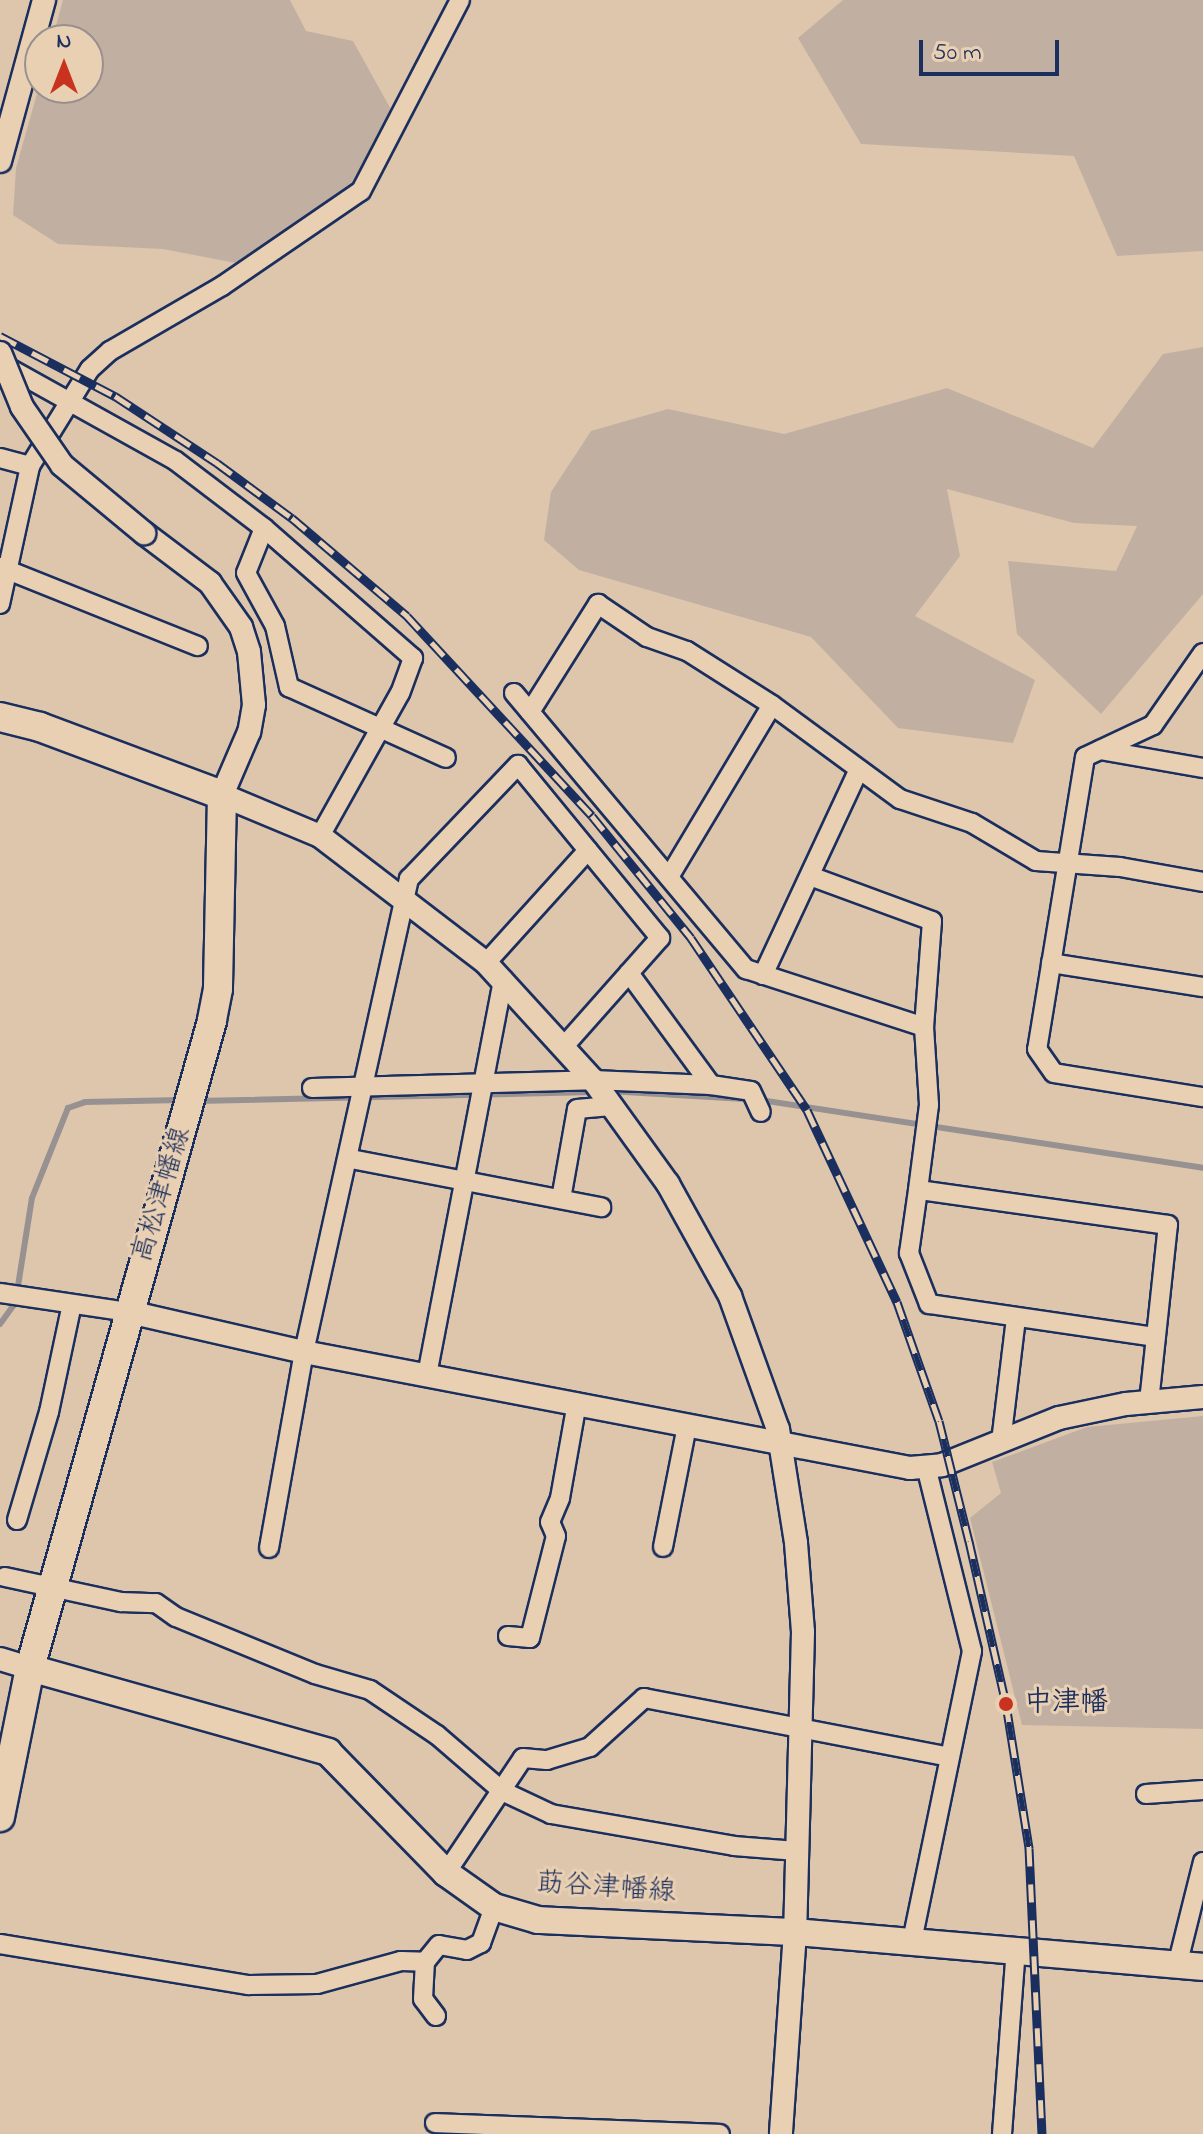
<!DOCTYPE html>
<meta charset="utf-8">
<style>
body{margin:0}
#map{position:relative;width:1203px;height:2134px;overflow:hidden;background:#dec6ad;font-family:"Indie Flower","Klee One",sans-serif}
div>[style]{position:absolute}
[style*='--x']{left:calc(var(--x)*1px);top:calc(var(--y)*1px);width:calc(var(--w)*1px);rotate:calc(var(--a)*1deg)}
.green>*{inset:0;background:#c1b0a2}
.stream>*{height:6px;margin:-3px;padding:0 3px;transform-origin:3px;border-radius:3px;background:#989191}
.roads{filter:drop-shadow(2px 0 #1b2f5e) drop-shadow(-2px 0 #1b2f5e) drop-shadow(0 2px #1b2f5e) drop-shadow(0 -2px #1b2f5e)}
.minor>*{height:18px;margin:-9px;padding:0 9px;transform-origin:9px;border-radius:9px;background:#ead0b2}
.tertiary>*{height:22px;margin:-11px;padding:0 11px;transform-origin:11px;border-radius:11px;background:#ead0b2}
.secondary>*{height:26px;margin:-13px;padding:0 13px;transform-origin:13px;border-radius:13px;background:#ead0b2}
.primary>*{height:28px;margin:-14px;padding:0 14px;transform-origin:14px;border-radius:14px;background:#ead0b2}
.rail>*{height:9px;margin-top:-4.5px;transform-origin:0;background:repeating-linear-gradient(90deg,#ead0b2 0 18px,#1b2f5e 0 36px);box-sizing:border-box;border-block:2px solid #1b2f5e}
.bridges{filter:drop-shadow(2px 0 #1b2f5e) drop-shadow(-2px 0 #1b2f5e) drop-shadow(0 2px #1b2f5e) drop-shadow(0 -2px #1b2f5e)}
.tertiary-bridge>*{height:22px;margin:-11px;padding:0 11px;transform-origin:11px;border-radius:11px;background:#ead0b2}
.dots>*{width:22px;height:22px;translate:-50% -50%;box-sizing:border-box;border:4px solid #ead0b2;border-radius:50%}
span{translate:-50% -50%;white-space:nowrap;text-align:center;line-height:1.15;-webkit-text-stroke:6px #ead0b2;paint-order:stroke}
.street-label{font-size:28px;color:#1b2f5e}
.poi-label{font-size:28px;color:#1b2f5e;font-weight:700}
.left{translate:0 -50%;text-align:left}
.north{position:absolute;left:24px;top:24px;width:80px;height:80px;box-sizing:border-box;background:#ead0b2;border:2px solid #979090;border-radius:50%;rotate:0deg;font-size:22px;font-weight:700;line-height:32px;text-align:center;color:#1b2f5e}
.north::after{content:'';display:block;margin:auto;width:28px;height:36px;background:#c8321e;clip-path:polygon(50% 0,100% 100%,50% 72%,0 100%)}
.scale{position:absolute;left:919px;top:40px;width:140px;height:36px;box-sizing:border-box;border:4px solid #1b2f5e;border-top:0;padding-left:10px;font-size:24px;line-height:28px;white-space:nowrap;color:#1b2f5e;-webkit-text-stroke:6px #ead0b2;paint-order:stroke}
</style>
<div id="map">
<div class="green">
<i style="clip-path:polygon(63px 0,290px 0,306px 31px,353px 41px,393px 113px,361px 181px,241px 264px,163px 249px,58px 244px,13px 215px,16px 168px,40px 83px,40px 88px,88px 88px,88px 40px,52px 40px)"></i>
<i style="clip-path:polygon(843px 0,1203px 0,1203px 251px,1117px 256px,1074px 156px,861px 144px,798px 38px)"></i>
<i style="clip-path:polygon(1203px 347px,1203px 594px,1101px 714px,1017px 634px,1008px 561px,1116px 571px,1137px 526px,1074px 523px,947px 489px,960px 556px,915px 616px,1035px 680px,1013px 743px,898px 728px,811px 637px,579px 570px,544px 540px,551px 492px,591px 431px,668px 409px,784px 434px,947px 388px,1093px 448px,1163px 354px)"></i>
<i style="clip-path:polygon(1203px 1416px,1203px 1729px,1022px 1725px,970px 1518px,1001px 1493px,992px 1462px,1087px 1427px)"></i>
</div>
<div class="stream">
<i style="--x:608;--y:1091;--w:137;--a:3.3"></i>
<i style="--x:760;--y:1100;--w:448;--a:8.7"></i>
<i style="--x:196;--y:1101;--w:397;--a:-1.3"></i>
<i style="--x:18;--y:1286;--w:89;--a:-81"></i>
<i style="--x:32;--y:1198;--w:97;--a:-68.2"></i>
<i style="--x:68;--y:1108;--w:18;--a:-19"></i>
<i style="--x:85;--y:1102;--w:96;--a:-1.2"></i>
<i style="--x:0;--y:1324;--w:24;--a:-54"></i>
</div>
<div class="roads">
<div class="minor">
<i style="--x:0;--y:363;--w:201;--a:29.1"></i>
<i style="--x:176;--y:461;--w:111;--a:37.3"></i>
<i style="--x:264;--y:528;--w:198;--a:41.1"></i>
<i style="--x:413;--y:658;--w:37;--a:110"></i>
<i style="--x:400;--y:693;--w:164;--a:119.2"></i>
<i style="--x:0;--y:458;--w:31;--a:15"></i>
<i style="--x:264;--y:528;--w:48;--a:111.8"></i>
<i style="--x:246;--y:573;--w:60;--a:61.3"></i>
<i style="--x:275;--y:626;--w:63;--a:77.1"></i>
<i style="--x:289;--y:687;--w:172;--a:24.3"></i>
<i style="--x:0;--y:567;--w:213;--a:21.8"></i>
<i style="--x:0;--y:604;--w:141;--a:-77.7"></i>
<i style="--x:30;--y:466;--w:114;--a:-58.3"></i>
<i style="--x:90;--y:369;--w:27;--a:-42"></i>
<i style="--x:110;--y:351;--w:129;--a:-30.1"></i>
<i style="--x:222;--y:286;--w:168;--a:-34.4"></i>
<i style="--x:361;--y:191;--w:215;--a:-62.6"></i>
<i style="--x:1203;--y:653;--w:88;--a:124.8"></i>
<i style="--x:1153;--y:725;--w:75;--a:154.8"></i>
<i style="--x:1085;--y:757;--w:296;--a:99.3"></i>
<i style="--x:1037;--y:1049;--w:29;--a:55"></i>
<i style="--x:1054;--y:1073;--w:151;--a:9.2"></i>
<i style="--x:514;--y:693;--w:361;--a:50"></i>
<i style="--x:746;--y:969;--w:187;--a:18"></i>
<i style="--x:530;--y:712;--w:128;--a:-57.8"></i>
<i style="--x:598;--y:604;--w:59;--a:34"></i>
<i style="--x:647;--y:637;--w:42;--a:19.3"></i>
<i style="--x:687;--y:651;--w:101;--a:32.4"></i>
<i style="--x:772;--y:705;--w:159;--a:36.3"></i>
<i style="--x:900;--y:799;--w:76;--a:18.4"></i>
<i style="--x:972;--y:823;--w:74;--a:30.7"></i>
<i style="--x:1036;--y:861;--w:84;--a:4.1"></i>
<i style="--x:1120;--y:867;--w:84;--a:10.2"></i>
<i style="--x:1100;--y:750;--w:105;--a:9.9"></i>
<i style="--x:810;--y:876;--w:130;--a:20.2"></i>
<i style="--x:932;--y:921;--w:106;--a:94.3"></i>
<i style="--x:924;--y:1027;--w:78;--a:86.3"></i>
<i style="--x:929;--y:1105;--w:86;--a:97.4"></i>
<i style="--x:669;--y:877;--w:200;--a:-59.1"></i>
<i style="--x:486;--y:963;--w:152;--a:-47.9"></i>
<i style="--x:1051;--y:963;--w:154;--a:9"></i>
<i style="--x:629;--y:973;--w:139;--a:53.8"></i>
<i style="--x:763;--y:975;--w:225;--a:-65"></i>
<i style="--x:312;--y:1088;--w:281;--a:-1.6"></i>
<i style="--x:593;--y:1080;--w:118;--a:2.4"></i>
<i style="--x:711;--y:1085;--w:40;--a:8.5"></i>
<i style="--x:751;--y:1091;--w:23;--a:65"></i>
<i style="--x:351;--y:1159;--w:255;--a:10.9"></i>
<i style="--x:561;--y:1199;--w:91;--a:-79.9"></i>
<i style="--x:577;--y:1109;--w:34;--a:-5"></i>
<i style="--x:0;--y:1293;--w:130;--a:8.4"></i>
<i style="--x:427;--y:1375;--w:403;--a:-79.1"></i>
<i style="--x:1149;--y:1402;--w:178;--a:-83.9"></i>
<i style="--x:1168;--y:1225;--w:252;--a:-172"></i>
<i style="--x:918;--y:1190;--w:64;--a:98.1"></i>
<i style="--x:909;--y:1253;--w:55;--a:68.6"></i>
<i style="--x:929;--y:1304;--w:229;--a:8.3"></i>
<i style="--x:1001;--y:1442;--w:125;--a:-83.1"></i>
<i style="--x:17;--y:1520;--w:113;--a:-73.5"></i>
<i style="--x:49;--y:1412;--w:110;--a:-78"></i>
<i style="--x:663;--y:1547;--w:123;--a:-78.8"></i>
<i style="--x:269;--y:1548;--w:199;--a:-79.9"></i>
<i style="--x:304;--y:1352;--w:485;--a:-77.5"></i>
<i style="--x:409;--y:879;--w:158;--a:-46.3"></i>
<i style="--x:518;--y:765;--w:224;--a:50.6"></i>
<i style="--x:660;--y:938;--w:143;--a:131.6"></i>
<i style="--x:5;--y:1577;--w:119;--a:12.2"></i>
<i style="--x:121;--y:1602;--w:35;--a:2"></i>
<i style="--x:156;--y:1603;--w:24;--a:35"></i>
<i style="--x:176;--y:1617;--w:150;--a:22.3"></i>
<i style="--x:315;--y:1674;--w:57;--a:16.2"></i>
<i style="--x:370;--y:1690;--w:81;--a:33.9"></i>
<i style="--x:437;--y:1735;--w:86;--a:40.7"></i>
<i style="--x:502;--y:1791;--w:54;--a:25.1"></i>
<i style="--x:551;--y:1814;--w:186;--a:9.9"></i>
<i style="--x:734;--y:1846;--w:63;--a:4.5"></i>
<i style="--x:508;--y:1636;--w:22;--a:5"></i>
<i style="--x:530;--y:1638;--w:105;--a:-75.7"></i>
<i style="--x:556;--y:1536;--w:15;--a:-113"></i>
<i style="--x:550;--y:1522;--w:26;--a:-67"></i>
<i style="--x:560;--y:1498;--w:97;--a:-79.9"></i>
<i style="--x:1146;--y:1794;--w:57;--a:-4"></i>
<i style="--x:446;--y:1873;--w:138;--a:-56.2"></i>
<i style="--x:523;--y:1758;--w:24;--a:5"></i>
<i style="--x:547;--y:1760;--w:45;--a:-16.8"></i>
<i style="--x:590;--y:1747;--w:73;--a:-42.2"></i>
<i style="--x:644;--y:1698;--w:311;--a:10.9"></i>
<i style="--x:912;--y:1941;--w:296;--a:-78.3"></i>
<i style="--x:972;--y:1651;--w:190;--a:-104"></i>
<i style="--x:0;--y:1944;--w:252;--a:9.4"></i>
<i style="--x:249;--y:1985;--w:68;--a:-0.8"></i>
<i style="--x:317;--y:1984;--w:87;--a:-15.3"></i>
<i style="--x:401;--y:1961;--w:24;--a:2"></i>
<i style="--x:1178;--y:1962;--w:103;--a:-76"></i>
<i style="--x:436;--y:2016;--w:21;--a:-127"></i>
<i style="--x:423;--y:1999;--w:37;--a:-87"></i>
<i style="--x:425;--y:1962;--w:22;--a:-51"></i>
<i style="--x:439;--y:1945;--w:28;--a:10"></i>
<i style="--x:467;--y:1950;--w:16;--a:-27"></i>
<i style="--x:481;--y:1943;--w:38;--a:-70"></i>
<i style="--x:435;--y:2123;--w:285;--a:2.2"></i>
<i style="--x:1002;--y:2134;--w:186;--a:-85.7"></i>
</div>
<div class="tertiary">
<i style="--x:0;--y:161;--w:167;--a:-74.7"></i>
<i style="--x:144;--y:533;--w:83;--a:37.1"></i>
<i style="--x:210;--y:583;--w:54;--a:54.8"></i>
<i style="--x:241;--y:627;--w:26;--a:72"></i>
<i style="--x:249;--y:652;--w:53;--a:84.6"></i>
<i style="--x:254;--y:705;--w:27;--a:100"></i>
<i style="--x:249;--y:732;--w:69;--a:113.2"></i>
<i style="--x:222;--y:795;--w:106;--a:22.7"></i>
<i style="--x:320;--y:836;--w:209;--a:37.4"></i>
<i style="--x:486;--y:963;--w:159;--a:47.6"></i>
<i style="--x:593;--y:1080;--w:128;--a:54.2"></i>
<i style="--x:668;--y:1184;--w:128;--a:61"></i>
<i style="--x:730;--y:1296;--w:141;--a:70.2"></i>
<i style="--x:778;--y:1429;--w:115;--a:81"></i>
<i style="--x:796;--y:1543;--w:89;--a:85.5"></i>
<i style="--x:803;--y:1632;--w:300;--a:91.5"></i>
<i style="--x:795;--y:1932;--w:202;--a:94"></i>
<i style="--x:129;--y:1312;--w:180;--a:12.9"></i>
<i style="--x:304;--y:1352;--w:617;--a:10.84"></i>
<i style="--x:910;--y:1468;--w:32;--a:-5"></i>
<i style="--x:942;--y:1465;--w:126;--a:-21.9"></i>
<i style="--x:1059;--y:1418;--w:68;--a:-11.8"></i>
<i style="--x:1126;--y:1404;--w:77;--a:-5.2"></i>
<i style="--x:0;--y:1659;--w:31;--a:17"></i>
</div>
<div class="secondary">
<i style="--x:30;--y:1668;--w:310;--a:15.7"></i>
<i style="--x:328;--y:1752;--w:169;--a:45.7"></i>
<i style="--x:446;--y:1873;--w:59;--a:35.3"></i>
<i style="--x:494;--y:1907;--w:46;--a:16.5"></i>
<i style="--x:538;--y:1920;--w:257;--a:2.7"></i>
<i style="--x:795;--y:1932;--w:409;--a:4.9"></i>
</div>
<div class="primary">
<i style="--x:0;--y:717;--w:41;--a:14"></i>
<i style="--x:40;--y:727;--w:194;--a:20.5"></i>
<i style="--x:222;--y:795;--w:194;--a:91.2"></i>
<i style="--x:218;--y:989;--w:33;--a:101"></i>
<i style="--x:212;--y:1021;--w:672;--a:105.71"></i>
<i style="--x:30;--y:1668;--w:152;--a:101.4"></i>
</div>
</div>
<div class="rail">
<i style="--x:0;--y:336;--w:130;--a:27.6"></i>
<i style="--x:115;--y:396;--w:122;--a:33.3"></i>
<i style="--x:217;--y:463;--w:93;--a:36.3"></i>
<i style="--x:292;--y:518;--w:151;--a:40.4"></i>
<i style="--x:407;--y:616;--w:272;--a:47.2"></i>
<i style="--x:592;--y:816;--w:157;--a:50.9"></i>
<i style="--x:691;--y:938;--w:207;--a:56"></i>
<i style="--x:807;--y:1110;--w:212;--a:64.9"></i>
<i style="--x:897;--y:1302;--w:126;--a:70.6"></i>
<i style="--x:939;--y:1421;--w:124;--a:76"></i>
<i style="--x:969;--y:1541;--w:167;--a:77.2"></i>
<i style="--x:1006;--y:1704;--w:146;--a:80.9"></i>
<i style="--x:1029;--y:1848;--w:286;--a:87.4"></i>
</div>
<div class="bridges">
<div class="tertiary-bridge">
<i style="--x:0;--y:353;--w:58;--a:67.8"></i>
<i style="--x:22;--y:407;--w:70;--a:55.4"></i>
<i style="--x:62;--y:465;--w:107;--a:39.7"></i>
</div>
</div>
<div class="dots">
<i style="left:1006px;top:1704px;background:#c8321e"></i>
</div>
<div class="street-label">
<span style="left:163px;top:1195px;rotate:-73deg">高松津幡線</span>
<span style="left:606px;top:1889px;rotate:4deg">莇谷津幡線</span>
</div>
<div class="poi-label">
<span class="left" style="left:1024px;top:1704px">中津幡</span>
</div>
<div class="north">N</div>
<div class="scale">50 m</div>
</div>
